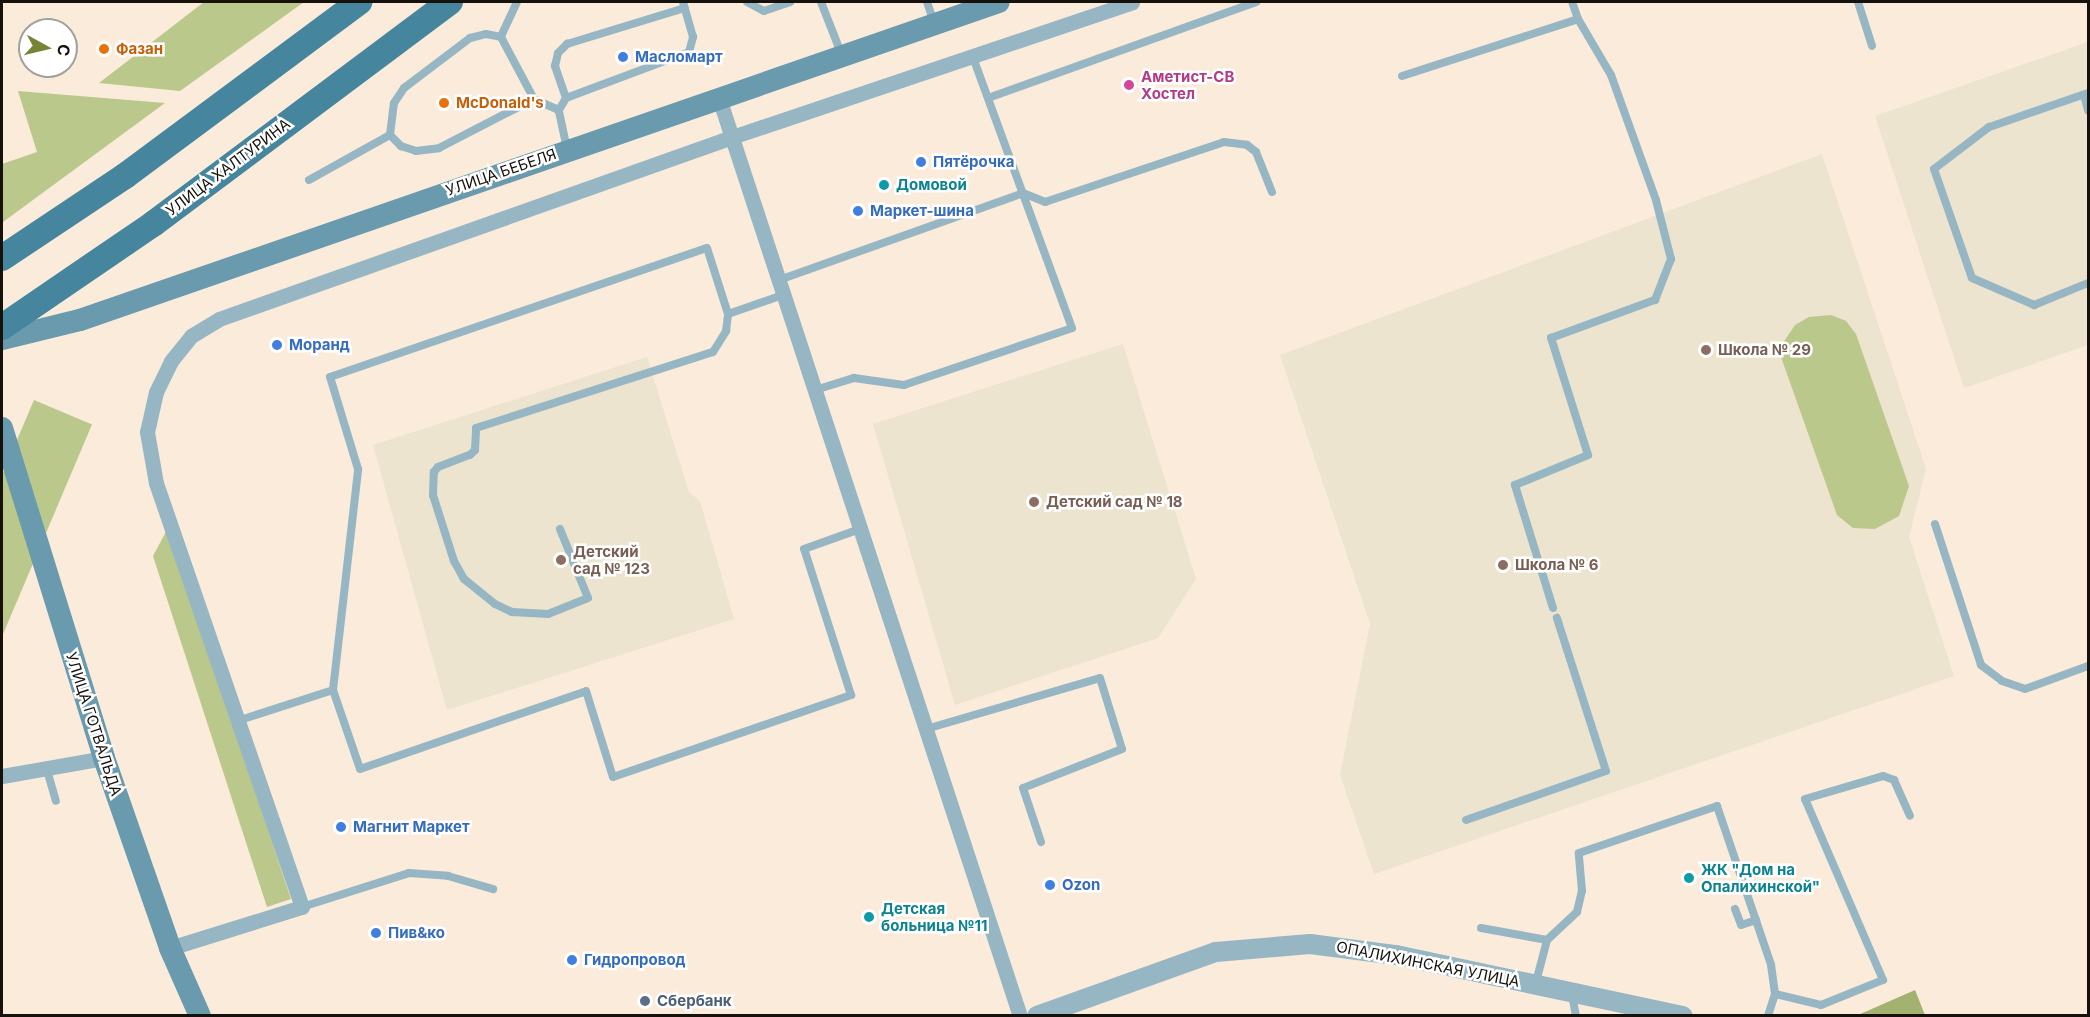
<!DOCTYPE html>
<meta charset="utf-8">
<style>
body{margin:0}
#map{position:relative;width:2090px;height:1017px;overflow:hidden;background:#fbebdb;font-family:Inter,sans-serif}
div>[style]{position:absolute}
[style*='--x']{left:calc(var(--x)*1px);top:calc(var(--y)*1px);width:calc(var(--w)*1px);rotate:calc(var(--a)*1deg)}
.education>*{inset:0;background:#ece4ce}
.green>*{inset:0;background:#bac88b;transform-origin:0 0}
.forest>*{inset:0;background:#a4b271}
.service>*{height:8px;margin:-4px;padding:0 4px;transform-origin:4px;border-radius:4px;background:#96b6c3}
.minor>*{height:15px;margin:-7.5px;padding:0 7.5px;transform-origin:7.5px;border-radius:7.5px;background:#96b6c3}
.tertiary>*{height:20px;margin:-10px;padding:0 10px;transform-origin:10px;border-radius:10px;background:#96b6c3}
.secondary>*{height:22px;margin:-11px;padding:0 11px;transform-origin:11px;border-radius:11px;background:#699aae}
.primary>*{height:26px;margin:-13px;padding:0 13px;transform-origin:13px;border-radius:13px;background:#45869e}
.dots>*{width:16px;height:16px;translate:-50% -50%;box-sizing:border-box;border:3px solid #fff;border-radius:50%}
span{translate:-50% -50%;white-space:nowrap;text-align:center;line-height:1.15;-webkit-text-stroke:5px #fff;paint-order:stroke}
.food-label{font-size:15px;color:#c56008;font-weight:700}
.left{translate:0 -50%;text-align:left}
.shop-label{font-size:15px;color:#366cbe;font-weight:700}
.hotel-label{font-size:15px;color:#b23c85;font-weight:700}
.street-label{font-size:15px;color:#16110b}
.culture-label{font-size:15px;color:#0d838f;font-weight:700}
.education-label{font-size:15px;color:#785e54;font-weight:700}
.service-label{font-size:15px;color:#4e5e75;font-weight:700}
.frame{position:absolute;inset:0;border:3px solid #16110b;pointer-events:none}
.north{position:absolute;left:18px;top:18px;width:60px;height:60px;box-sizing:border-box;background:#fff;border:2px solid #a2a09d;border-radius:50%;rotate:98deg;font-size:16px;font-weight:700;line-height:24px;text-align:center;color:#16110b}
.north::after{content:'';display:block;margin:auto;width:21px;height:27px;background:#758534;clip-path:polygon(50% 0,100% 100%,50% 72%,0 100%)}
</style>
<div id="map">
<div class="education">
<i style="clip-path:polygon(2088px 42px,2088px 345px,1964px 388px,1875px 116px)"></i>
<i style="clip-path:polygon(1822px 154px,1926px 469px,1909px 537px,1954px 676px,1374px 874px,1340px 775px,1370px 624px,1280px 355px)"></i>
<i style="clip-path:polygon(1123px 344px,1196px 579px,1158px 638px,955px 705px,873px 424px)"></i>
<i style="clip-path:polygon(647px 357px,689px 492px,700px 501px,734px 619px,447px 710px,373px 445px)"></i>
</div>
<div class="green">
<i style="clip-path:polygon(204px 2px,304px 2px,180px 91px,99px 83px)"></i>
<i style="clip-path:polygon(18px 91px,165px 103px,3px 222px,2px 164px,37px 152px)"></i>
<i style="clip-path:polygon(1831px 315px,1846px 321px,1856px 334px,1909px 486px,1899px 516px,1875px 529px,1853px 528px,1837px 515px,1781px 357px,1783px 343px,1795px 325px,1809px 317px)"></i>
<i style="left:34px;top:400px;width:63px;height:551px;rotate:23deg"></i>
<i style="clip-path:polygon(168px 528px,291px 899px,267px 907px,153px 556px)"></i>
</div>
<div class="forest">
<i style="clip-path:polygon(1915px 990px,1925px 1015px,1858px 1015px)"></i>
</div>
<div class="service">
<i style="--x:517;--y:2;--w:38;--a:115"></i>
<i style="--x:501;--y:37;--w:70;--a:62"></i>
<i style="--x:534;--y:99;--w:27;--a:24"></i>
<i style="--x:747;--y:2;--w:19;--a:28"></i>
<i style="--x:764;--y:11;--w:28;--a:-19"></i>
<i style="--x:821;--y:2;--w:55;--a:68.6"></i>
<i style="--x:927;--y:2;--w:21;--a:71"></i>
<i style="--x:1858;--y:2;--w:46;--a:72.3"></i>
<i style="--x:1402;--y:76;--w:185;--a:-17.9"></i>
<i style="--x:1578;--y:19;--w:18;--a:-109"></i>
<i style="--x:2088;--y:93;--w:105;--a:161"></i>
<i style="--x:1989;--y:127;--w:69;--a:142.6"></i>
<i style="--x:1934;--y:169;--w:115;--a:70.8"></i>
<i style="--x:1972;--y:278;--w:68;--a:23.5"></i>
<i style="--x:2034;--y:305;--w:58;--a:-22.2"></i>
<i style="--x:2084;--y:95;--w:16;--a:75"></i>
<i style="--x:566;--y:98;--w:34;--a:-109"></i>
<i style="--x:555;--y:66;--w:13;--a:-77"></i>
<i style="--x:558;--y:53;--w:13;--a:-45"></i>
<i style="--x:567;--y:44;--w:123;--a:-17"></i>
<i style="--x:988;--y:98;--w:285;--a:-19.7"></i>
<i style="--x:390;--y:135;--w:32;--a:-83"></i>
<i style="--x:394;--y:103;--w:18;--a:-56"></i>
<i style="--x:404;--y:88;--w:83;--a:-37.1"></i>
<i style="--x:470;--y:38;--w:16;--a:-14"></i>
<i style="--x:486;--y:34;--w:15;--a:11"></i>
<i style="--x:390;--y:135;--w:16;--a:45"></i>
<i style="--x:401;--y:146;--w:16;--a:18"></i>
<i style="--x:416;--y:151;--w:23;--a:-7"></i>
<i style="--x:439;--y:148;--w:107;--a:-27.3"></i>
<i style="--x:567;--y:149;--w:40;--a:-102"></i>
<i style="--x:559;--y:110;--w:14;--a:-60"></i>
<i style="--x:566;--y:98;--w:131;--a:-20.5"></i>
<i style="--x:689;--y:52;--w:16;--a:-75"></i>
<i style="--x:693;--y:37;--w:36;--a:-106"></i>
<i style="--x:309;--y:180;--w:93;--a:-29.1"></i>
<i style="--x:779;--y:280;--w:259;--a:-19.6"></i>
<i style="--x:1023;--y:193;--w:24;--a:22"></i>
<i style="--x:1045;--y:202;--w:189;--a:-18.5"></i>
<i style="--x:1224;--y:142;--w:23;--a:7"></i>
<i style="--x:1247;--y:145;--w:11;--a:38"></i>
<i style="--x:1256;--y:152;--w:43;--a:68.2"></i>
<i style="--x:815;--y:390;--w:41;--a:-17.1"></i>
<i style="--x:854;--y:378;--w:50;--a:8"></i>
<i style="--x:904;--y:385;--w:177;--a:-18.7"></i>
<i style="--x:1072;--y:328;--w:289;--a:-110.1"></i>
<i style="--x:1935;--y:524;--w:148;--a:71.9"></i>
<i style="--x:1981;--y:665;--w:26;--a:37"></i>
<i style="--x:2002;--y:681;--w:24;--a:19"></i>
<i style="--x:2025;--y:689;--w:67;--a:-20.1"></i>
<i style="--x:560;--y:529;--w:74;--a:67.9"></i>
<i style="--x:588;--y:598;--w:43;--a:158.2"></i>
<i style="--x:548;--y:614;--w:36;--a:-177"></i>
<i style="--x:512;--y:612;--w:19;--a:-155"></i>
<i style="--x:495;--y:604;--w:40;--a:-141"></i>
<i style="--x:464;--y:579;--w:21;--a:-119"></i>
<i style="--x:454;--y:561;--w:69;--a:-107.7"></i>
<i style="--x:433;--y:495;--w:23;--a:-88"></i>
<i style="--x:434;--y:472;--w:6;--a:-51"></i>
<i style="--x:438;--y:467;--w:34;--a:-21"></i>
<i style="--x:470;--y:455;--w:7;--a:-45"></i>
<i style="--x:475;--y:450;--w:22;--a:-87"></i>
<i style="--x:476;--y:428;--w:249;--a:-17.8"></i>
<i style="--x:713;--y:352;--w:25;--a:-58"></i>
<i style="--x:726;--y:331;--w:17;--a:-83"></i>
<i style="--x:1553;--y:608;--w:129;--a:-107.2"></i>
<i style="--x:1515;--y:485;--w:79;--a:-22.3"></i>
<i style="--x:1588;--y:455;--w:123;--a:-107.5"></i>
<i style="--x:1551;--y:338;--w:111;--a:-20.1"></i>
<i style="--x:1655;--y:300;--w:44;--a:-68.7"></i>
<i style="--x:1671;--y:259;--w:61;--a:-104.3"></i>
<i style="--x:1656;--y:200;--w:133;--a:-109.8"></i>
<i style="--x:1611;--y:75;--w:65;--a:-120.5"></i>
<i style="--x:333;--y:690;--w:83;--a:71.1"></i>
<i style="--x:360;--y:769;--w:239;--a:-19"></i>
<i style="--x:586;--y:691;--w:90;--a:72.6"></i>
<i style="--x:613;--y:777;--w:252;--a:-19"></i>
<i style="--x:851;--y:695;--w:153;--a:-107.8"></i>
<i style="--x:804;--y:549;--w:59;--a:-19.7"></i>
<i style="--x:237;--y:721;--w:101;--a:-17.9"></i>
<i style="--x:333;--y:690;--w:222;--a:-83.5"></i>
<i style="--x:358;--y:469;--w:96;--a:-106.9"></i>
<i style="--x:330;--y:377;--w:398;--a:-18.9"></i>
<i style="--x:707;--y:248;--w:69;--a:72.3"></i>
<i style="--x:728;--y:314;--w:58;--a:-19.1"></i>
<i style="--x:926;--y:729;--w:181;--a:-16.3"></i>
<i style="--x:1100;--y:678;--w:74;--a:72.8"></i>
<i style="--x:1122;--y:749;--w:106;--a:158.5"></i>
<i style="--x:1023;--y:788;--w:57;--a:71.6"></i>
<i style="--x:47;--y:770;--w:32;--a:74"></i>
<i style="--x:1466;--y:820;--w:148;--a:-19.3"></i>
<i style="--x:1606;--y:771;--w:161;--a:-107.8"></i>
<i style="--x:302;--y:907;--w:112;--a:-17.6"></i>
<i style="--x:409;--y:873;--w:39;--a:4"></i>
<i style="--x:448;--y:876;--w:47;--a:16.1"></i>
<i style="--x:1735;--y:909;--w:17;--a:69"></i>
<i style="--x:1741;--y:925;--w:16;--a:-18"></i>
<i style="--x:1481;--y:928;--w:67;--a:10.3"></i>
<i style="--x:1536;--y:982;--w:43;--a:-75.3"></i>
<i style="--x:1547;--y:940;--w:41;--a:-43"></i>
<i style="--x:1577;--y:912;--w:22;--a:-77"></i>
<i style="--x:1582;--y:891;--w:38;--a:-95"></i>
<i style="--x:1579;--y:853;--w:146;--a:-18.8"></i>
<i style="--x:1717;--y:806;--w:168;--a:71.2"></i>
<i style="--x:1771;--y:965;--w:29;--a:82"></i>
<i style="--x:1775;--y:994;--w:23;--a:108"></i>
<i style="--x:1572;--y:994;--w:22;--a:80"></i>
<i style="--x:1775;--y:994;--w:47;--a:13.4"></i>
<i style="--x:1821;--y:1005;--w:67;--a:-22"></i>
<i style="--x:1883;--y:980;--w:197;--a:-113.3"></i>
<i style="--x:1805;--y:799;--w:81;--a:-16.4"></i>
<i style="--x:1883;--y:776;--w:12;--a:20"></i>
<i style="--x:1894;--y:780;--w:39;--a:66"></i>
</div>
<div class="minor">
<i style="--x:719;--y:98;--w:966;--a:71.85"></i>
<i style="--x:2;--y:776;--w:104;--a:-10"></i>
<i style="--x:170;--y:948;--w:138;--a:-17.3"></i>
<i style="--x:302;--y:907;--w:448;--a:-109"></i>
<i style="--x:156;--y:483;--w:52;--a:-100"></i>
<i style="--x:147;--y:432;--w:41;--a:-77.3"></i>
<i style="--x:156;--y:392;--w:34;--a:-64"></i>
<i style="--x:171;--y:361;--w:32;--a:-51"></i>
<i style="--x:191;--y:336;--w:33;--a:-31"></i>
<i style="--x:219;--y:319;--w:544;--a:-19.53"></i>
<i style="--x:732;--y:137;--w:422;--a:-18.6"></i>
</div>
<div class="tertiary">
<i style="--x:1037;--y:1016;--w:190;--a:-19.7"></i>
<i style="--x:1216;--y:952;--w:94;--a:-4.9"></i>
<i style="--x:1310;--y:944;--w:87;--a:7.3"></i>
<i style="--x:1396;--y:955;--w:293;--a:12"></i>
</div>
<div class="secondary">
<i style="--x:2;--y:339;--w:80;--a:-13.7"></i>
<i style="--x:80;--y:320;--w:972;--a:-19.09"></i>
<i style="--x:2;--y:428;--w:345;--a:72.8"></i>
<i style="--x:104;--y:758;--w:201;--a:70.8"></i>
<i style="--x:170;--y:948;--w:74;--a:66.2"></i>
</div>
<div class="primary">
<i style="--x:2;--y:258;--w:148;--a:-33.7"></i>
<i style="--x:125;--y:176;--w:292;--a:-36.6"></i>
<i style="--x:2;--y:327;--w:183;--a:-34.3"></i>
<i style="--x:153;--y:224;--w:371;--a:-36.8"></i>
</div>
<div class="dots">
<i style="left:104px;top:49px;background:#e8710a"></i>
<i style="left:623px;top:57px;background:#3f7fe0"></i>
<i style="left:1129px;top:85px;background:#d1479c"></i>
<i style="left:444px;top:103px;background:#e8710a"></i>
<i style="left:921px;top:162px;background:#3f7fe0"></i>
<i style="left:884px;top:185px;background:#0f9aa8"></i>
<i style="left:858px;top:211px;background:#3f7fe0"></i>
<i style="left:277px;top:345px;background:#3f7fe0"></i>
<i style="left:1706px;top:350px;background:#8d6e63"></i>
<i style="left:1034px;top:502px;background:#8d6e63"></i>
<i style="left:561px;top:560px;background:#8d6e63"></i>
<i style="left:1503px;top:565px;background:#8d6e63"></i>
<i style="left:341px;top:827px;background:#3f7fe0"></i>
<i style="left:1689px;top:878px;background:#0f9aa8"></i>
<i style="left:1050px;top:885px;background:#3f7fe0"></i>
<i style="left:869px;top:917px;background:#0f9aa8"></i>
<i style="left:376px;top:933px;background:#3f7fe0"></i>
<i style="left:572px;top:960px;background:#3f7fe0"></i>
<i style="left:645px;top:1001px;background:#5c6f8a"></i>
</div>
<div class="food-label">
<span class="left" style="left:116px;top:49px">Фазан</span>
<span class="left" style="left:456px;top:103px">McDonald's</span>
</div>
<div class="shop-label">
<span class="left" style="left:635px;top:57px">Масломарт</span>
<span class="left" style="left:933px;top:162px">Пятёрочка</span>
<span class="left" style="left:870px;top:211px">Маркет-шина</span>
<span class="left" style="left:289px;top:345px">Моранд</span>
<span class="left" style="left:353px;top:827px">Магнит Маркет</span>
<span class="left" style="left:1062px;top:885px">Ozon</span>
<span class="left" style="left:388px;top:933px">Пив&amp;ко</span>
<span class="left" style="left:584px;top:960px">Гидропровод</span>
</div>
<div class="hotel-label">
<span class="left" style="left:1141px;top:85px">Аметист-СВ<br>Хостел</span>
</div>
<div class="street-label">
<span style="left:228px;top:167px;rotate:-37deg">УЛИЦА ХАЛТУРИНА</span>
<span style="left:501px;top:172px;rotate:-19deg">УЛИЦА БЕБЕЛЯ</span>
<span style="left:94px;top:724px;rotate:72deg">УЛИЦА ГОТВАЛЬДА</span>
<span style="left:1428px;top:964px;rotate:11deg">ОПАЛИХИНСКАЯ УЛИЦА</span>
</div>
<div class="culture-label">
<span class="left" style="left:896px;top:185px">Домовой</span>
<span class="left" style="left:1701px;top:878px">ЖК "Дом на<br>Опалихинской"</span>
<span class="left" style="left:881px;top:917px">Детская<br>больница №11</span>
</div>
<div class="education-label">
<span class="left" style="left:1718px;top:350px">Школа № 29</span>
<span class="left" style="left:1046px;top:502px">Детский сад № 18</span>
<span class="left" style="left:573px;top:560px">Детский<br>сад № 123</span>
<span class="left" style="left:1515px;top:565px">Школа № 6</span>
</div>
<div class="service-label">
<span class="left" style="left:657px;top:1001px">Сбербанк</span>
</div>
<div class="frame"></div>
<div class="north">С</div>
</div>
